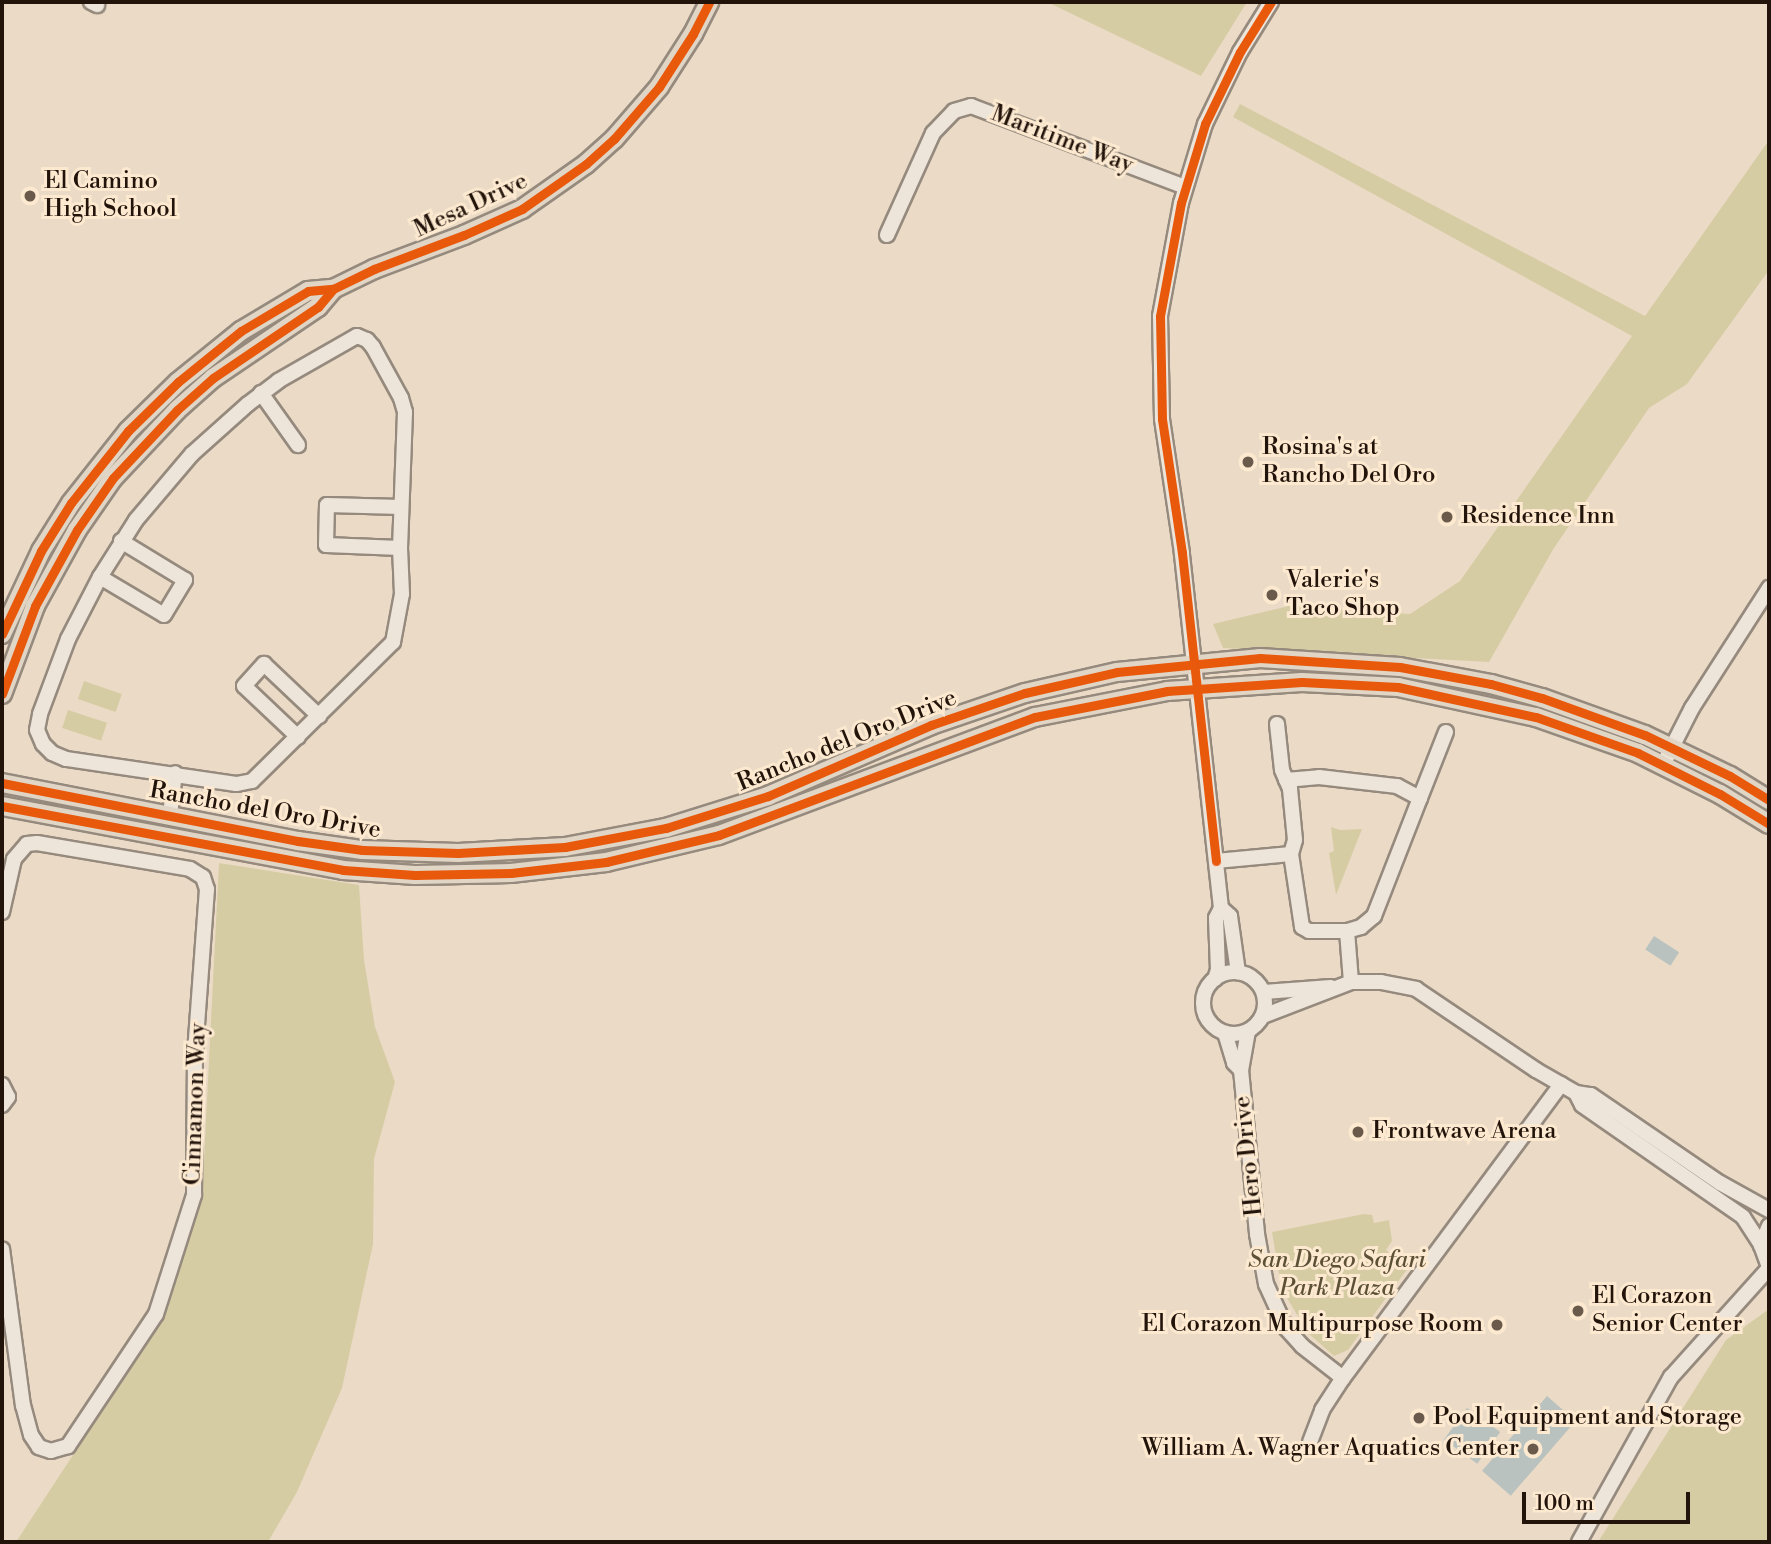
<!DOCTYPE html>
<style>
body{margin:0}
#map{position:relative;width:1771px;height:1544px;overflow:hidden;background:#ebdbc6;font-family:"Libre Bodoni",serif}
div>[style]{position:absolute}
[style*='--x']{left:calc(var(--x)*1px);top:calc(var(--y)*1px);width:calc(var(--w)*1px);rotate:calc(var(--a)*1deg)}
.green>*{inset:0;background:#d6cca4;transform-origin:0 0}
.water>*{inset:0;background:#b9c2be;transform-origin:0 0}
.roads{filter:drop-shadow(2px 0 #958a7d) drop-shadow(-2px 0 #958a7d) drop-shadow(0 2px #958a7d) drop-shadow(0 -2px #958a7d)}
.minor>*{height:14px;margin:-7px;padding:0 7px;transform-origin:7px;border-radius:7px;background:#eee5da}
.minor>.ring{margin:-7px;padding:0;box-sizing:content-box;background:none;border:14px solid #eee5da;border-radius:50%}
.major>*{height:18px;margin:-9px;padding:0 9px;transform-origin:9px;border-radius:9px;background:#e1d5c5}
.cycleway>*{height:9px;margin:-4.5px;padding:0 4.5px;transform-origin:4.5px;border-radius:4.5px;background:#e8590c}
.dots>*{width:19px;height:19px;translate:-50% -50%;box-sizing:border-box;border:4px solid #fce9d0;border-radius:50%}
span{translate:-50% -50%;white-space:nowrap;text-align:center;line-height:1.15;-webkit-text-stroke:6px #fce9d0;paint-order:stroke}
.street-label{font-size:24px;color:#23140b}
.poi-label{font-size:24px;color:#23140b}
.left{translate:0 -50%;text-align:left}
.right{translate:-100% -50%;text-align:right}
.park-label{font-size:24px;color:#5c5037;font-style:italic}
.frame{position:absolute;inset:0;border:4px solid #23140b;pointer-events:none}
.scale{position:absolute;left:1522px;top:1492px;width:168px;height:32px;box-sizing:border-box;border:4px solid #23140b;border-top:0;padding-left:9px;font-size:21px;line-height:24px;white-space:nowrap;color:#23140b;-webkit-text-stroke:5px #fce9d0;paint-order:stroke}
</style>
<div id="map">
<div class="green">
<i style="clip-path:polygon(1047px 2px,1247px 2px,1201px 76px)"></i>
<i style="clip-path:polygon(1240px 104px,1645px 316px,1769px 140px,1769px 270px,1687px 384px,1649px 408px,1554px 548px,1489px 662px,1223px 648px,1213px 624px,1289px 606px,1410px 614px,1460px 581px,1632px 336px,1233px 117px)"></i>
<i style="left:84px;top:681px;width:40px;height:19px;rotate:19deg"></i>
<i style="left:68px;top:710px;width:41px;height:19px;rotate:18deg"></i>
<i style="clip-path:polygon(1331px 827px,1340px 830px,1362px 829px,1336px 895px,1329px 853px,1334px 851px)"></i>
<i style="clip-path:polygon(219px 863px,359px 885px,364px 960px,375px 1027px,395px 1082px,374px 1159px,373px 1244px,342px 1388px,297px 1492px,268px 1542px,16px 1542px,166px 1313px,202px 1198px)"></i>
<i style="clip-path:polygon(1364px 1214px,1372px 1215px,1374px 1223px,1389px 1220px,1392px 1241px,1386px 1250px,1408px 1268px,1348px 1350px,1334px 1356px,1308px 1333px,1287px 1298px,1280px 1280px,1272px 1232px)"></i>
<i style="clip-path:polygon(1769px 1309px,1769px 1542px,1598px 1542px,1726px 1340px)"></i>
</div>
<div class="water">
<i style="left:1654px;top:936px;width:30px;height:16px;rotate:33deg"></i>
<i style="left:1547px;top:1396px;width:38px;height:99px;rotate:41deg"></i>
<i style="left:1467px;top:1408px;width:41px;height:39px;rotate:36deg"></i>
</div>
<div class="roads">
<div class="minor">
<i style="--x:91;--y:2;--w:7;--a:27"></i>
<i style="--x:887;--y:235;--w:112;--a:-65.7"></i>
<i style="--x:933;--y:133;--w:30;--a:-46"></i>
<i style="--x:954;--y:111;--w:18;--a:-16"></i>
<i style="--x:971;--y:106;--w:229;--a:20.7"></i>
<i style="--x:357;--y:336;--w:11;--a:22"></i>
<i style="--x:367;--y:340;--w:9;--a:49"></i>
<i style="--x:373;--y:347;--w:58;--a:61.2"></i>
<i style="--x:401;--y:398;--w:15;--a:74"></i>
<i style="--x:405;--y:412;--w:136;--a:92.1"></i>
<i style="--x:400;--y:548;--w:46;--a:87.5"></i>
<i style="--x:402;--y:594;--w:49;--a:100.6"></i>
<i style="--x:393;--y:642;--w:198;--a:135.4"></i>
<i style="--x:252;--y:781;--w:16;--a:169"></i>
<i style="--x:236;--y:784;--w:172;--a:-171.6"></i>
<i style="--x:66;--y:759;--w:15;--a:-157"></i>
<i style="--x:52;--y:753;--w:13;--a:-135"></i>
<i style="--x:43;--y:744;--w:15;--a:-113"></i>
<i style="--x:37;--y:730;--w:16;--a:-79"></i>
<i style="--x:40;--y:714;--w:80;--a:-69.5"></i>
<i style="--x:68;--y:639;--w:70;--a:-62.7"></i>
<i style="--x:100;--y:577;--w:67;--a:-57.7"></i>
<i style="--x:136;--y:520;--w:87;--a:-49.7"></i>
<i style="--x:192;--y:454;--w:75;--a:-41.8"></i>
<i style="--x:248;--y:404;--w:38;--a:-37"></i>
<i style="--x:278;--y:381;--w:91;--a:-29.7"></i>
<i style="--x:261;--y:393;--w:64;--a:54.6"></i>
<i style="--x:400;--y:548;--w:74;--a:-177.7"></i>
<i style="--x:326;--y:545;--w:40;--a:-88.6"></i>
<i style="--x:327;--y:505;--w:74;--a:1.5"></i>
<i style="--x:100;--y:577;--w:74;--a:30.7"></i>
<i style="--x:164;--y:615;--w:41;--a:-59"></i>
<i style="--x:185;--y:580;--w:75;--a:-148.6"></i>
<i style="--x:1277;--y:724;--w:46;--a:83.8"></i>
<i style="--x:1282;--y:770;--w:21;--a:67"></i>
<i style="--x:1290;--y:789;--w:51;--a:84.4"></i>
<i style="--x:1295;--y:840;--w:15;--a:106"></i>
<i style="--x:298;--y:737;--w:74;--a:-136.6"></i>
<i style="--x:244;--y:686;--w:30;--a:-48"></i>
<i style="--x:264;--y:664;--w:76;--a:43.4"></i>
<i style="--x:1667;--y:757;--w:55;--a:-63"></i>
<i style="--x:1692;--y:708;--w:143;--a:-57.3"></i>
<i style="--x:1286;--y:780;--w:33;--a:-5"></i>
<i style="--x:1319;--y:777;--w:79;--a:6.6"></i>
<i style="--x:1397;--y:786;--w:26;--a:28"></i>
<i style="--x:1420;--y:798;--w:127;--a:111.3"></i>
<i style="--x:1374;--y:916;--w:17;--a:140"></i>
<i style="--x:1361;--y:927;--w:15;--a:164"></i>
<i style="--x:1347;--y:931;--w:51;--a:85.5"></i>
<i style="--x:1420;--y:798;--w:71;--a:-68.5"></i>
<i style="--x:170;--y:815;--w:42;--a:-83.2"></i>
<i style="--x:1216;--y:861;--w:75;--a:-5.3"></i>
<i style="--x:1291;--y:854;--w:74;--a:81.4"></i>
<i style="--x:1302;--y:927;--w:8;--a:30"></i>
<i style="--x:1309;--y:931;--w:38;--a:0"></i>
<i style="--x:1221;--y:908;--w:12;--a:42"></i>
<i style="--x:1230;--y:916;--w:57;--a:81.9"></i>
<i style="--x:2;--y:912;--w:54;--a:-77.2"></i>
<i style="--x:14;--y:859;--w:20;--a:-49"></i>
<i style="--x:27;--y:844;--w:10;--a:-6"></i>
<i style="--x:37;--y:843;--w:155;--a:9.6"></i>
<i style="--x:190;--y:869;--w:15;--a:32"></i>
<i style="--x:203;--y:877;--w:13;--a:72"></i>
<i style="--x:207;--y:889;--w:164;--a:94.2"></i>
<i style="--x:195;--y:1053;--w:142;--a:90.4"></i>
<i style="--x:194;--y:1195;--w:125;--a:107.7"></i>
<i style="--x:156;--y:1314;--w:159;--a:123.7"></i>
<i style="--x:68;--y:1446;--w:18;--a:164"></i>
<i style="--x:51;--y:1451;--w:13;--a:-162"></i>
<i style="--x:39;--y:1447;--w:14;--a:-124"></i>
<i style="--x:31;--y:1435;--w:30;--a:-105"></i>
<i style="--x:23;--y:1406;--w:158;--a:-97.6"></i>
<i class="ring" style="left:1203px;top:972px;width:48px;height:48px"></i>
<i style="--x:1215;--y:979;--w:9;--a:-72"></i>
<i style="--x:1218;--y:970;--w:52;--a:-92.2"></i>
<i style="--x:1216;--y:918;--w:11;--a:-63"></i>
<i style="--x:1221;--y:908;--w:357;--a:-96.3"></i>
<i style="--x:1182;--y:553;--w:135;--a:-98.5"></i>
<i style="--x:1162;--y:419;--w:103;--a:-91.1"></i>
<i style="--x:1160;--y:316;--w:115;--a:-79.5"></i>
<i style="--x:1181;--y:203;--w:83;--a:-73.1"></i>
<i style="--x:1205;--y:124;--w:80;--a:-64.1"></i>
<i style="--x:1240;--y:52;--w:59;--a:-58.2"></i>
<i style="--x:1264;--y:992;--w:67;--a:-4.3"></i>
<i style="--x:1263;--y:1016;--w:94;--a:-21.1"></i>
<i style="--x:1351;--y:982;--w:30;--a:0"></i>
<i style="--x:1381;--y:982;--w:36;--a:11"></i>
<i style="--x:1416;--y:989;--w:145;--a:34"></i>
<i style="--x:1536;--y:1070;--w:46;--a:29.9"></i>
<i style="--x:1576;--y:1093;--w:15;--a:8"></i>
<i style="--x:1591;--y:1095;--w:156;--a:34.3"></i>
<i style="--x:1720;--y:1183;--w:56;--a:28.9"></i>
<i style="--x:1248;--y:1031;--w:40;--a:100"></i>
<i style="--x:1241;--y:1070;--w:165;--a:84.4"></i>
<i style="--x:1257;--y:1234;--w:51;--a:79.8"></i>
<i style="--x:1266;--y:1284;--w:48;--a:65.6"></i>
<i style="--x:1286;--y:1328;--w:24;--a:48"></i>
<i style="--x:1302;--y:1346;--w:52;--a:38"></i>
<i style="--x:1225;--y:1033;--w:31;--a:73"></i>
<i style="--x:1234;--y:1063;--w:10;--a:45"></i>
<i style="--x:2;--y:1085;--w:13;--a:63"></i>
<i style="--x:8;--y:1097;--w:10;--a:127"></i>
<i style="--x:1576;--y:1093;--w:13;--a:63"></i>
<i style="--x:1582;--y:1105;--w:196;--a:34.8"></i>
<i style="--x:1743;--y:1217;--w:33;--a:57"></i>
<i style="--x:1769;--y:1226;--w:21;--a:113"></i>
<i style="--x:1761;--y:1245;--w:23;--a:70"></i>
<i style="--x:1310;--y:1442;--w:34;--a:-69"></i>
<i style="--x:1322;--y:1410;--w:38;--a:-57"></i>
<i style="--x:1343;--y:1378;--w:366;--a:-53.4"></i>
<i style="--x:1579;--y:1542;--w:189;--a:-60.9"></i>
<i style="--x:1671;--y:1377;--w:147;--a:-48"></i>
</div>
<div class="major">
<i style="--x:2;--y:634;--w:92;--a:-64.8"></i>
<i style="--x:41;--y:551;--w:57;--a:-58"></i>
<i style="--x:71;--y:503;--w:92;--a:-51.6"></i>
<i style="--x:128;--y:431;--w:70;--a:-44.4"></i>
<i style="--x:178;--y:382;--w:81;--a:-39"></i>
<i style="--x:241;--y:331;--w:78;--a:-30.8"></i>
<i style="--x:308;--y:291;--w:25;--a:-5"></i>
<i style="--x:333;--y:289;--w:46;--a:-26"></i>
<i style="--x:374;--y:269;--w:96;--a:-20.7"></i>
<i style="--x:464;--y:235;--w:64;--a:-24.1"></i>
<i style="--x:522;--y:209;--w:78;--a:-35.1"></i>
<i style="--x:586;--y:164;--w:38;--a:-42"></i>
<i style="--x:614;--y:139;--w:69;--a:-49.1"></i>
<i style="--x:659;--y:87;--w:63;--a:-57.3"></i>
<i style="--x:693;--y:34;--w:36;--a:-63"></i>
<i style="--x:2;--y:694;--w:94;--a:-69.4"></i>
<i style="--x:35;--y:606;--w:87;--a:-61.1"></i>
<i style="--x:77;--y:530;--w:63;--a:-55.3"></i>
<i style="--x:113;--y:478;--w:93;--a:-46.7"></i>
<i style="--x:177;--y:410;--w:48;--a:-41.6"></i>
<i style="--x:213;--y:378;--w:127;--a:-34.1"></i>
<i style="--x:318;--y:307;--w:23;--a:-50"></i>
<i style="--x:2;--y:783;--w:302;--a:11.1"></i>
<i style="--x:298;--y:841;--w:65;--a:8"></i>
<i style="--x:362;--y:850;--w:96;--a:1.8"></i>
<i style="--x:458;--y:853;--w:107;--a:-3.2"></i>
<i style="--x:565;--y:847;--w:103;--a:-10.7"></i>
<i style="--x:666;--y:828;--w:107;--a:-17.4"></i>
<i style="--x:768;--y:796;--w:178;--a:-23.5"></i>
<i style="--x:931;--y:725;--w:99;--a:-18.8"></i>
<i style="--x:1025;--y:693;--w:94;--a:-12.9"></i>
<i style="--x:1117;--y:672;--w:144;--a:-5.6"></i>
<i style="--x:1260;--y:658;--w:140;--a:3.7"></i>
<i style="--x:1400;--y:667;--w:93;--a:10.6"></i>
<i style="--x:1491;--y:684;--w:53;--a:15.4"></i>
<i style="--x:1542;--y:698;--w:109;--a:19.8"></i>
<i style="--x:1645;--y:735;--w:94;--a:25.8"></i>
<i style="--x:1730;--y:776;--w:46;--a:31.6"></i>
<i style="--x:2;--y:806;--w:347;--a:10.6"></i>
<i style="--x:343;--y:870;--w:72;--a:4"></i>
<i style="--x:415;--y:875;--w:96;--a:-1.2"></i>
<i style="--x:511;--y:873;--w:96;--a:-6.6"></i>
<i style="--x:606;--y:862;--w:116;--a:-13.4"></i>
<i style="--x:719;--y:835;--w:337;--a:-20.5"></i>
<i style="--x:1035;--y:717;--w:135;--a:-11.1"></i>
<i style="--x:1167;--y:691;--w:135;--a:-3.8"></i>
<i style="--x:1302;--y:682;--w:96;--a:3"></i>
<i style="--x:1398;--y:687;--w:141;--a:12.3"></i>
<i style="--x:1536;--y:717;--w:108;--a:19.4"></i>
<i style="--x:1638;--y:753;--w:92;--a:26.6"></i>
<i style="--x:1720;--y:794;--w:57;--a:31.5"></i>
</div>
</div>
<div class="cycleway">
<i style="--x:2;--y:634;--w:92;--a:-64.8"></i>
<i style="--x:41;--y:551;--w:57;--a:-58"></i>
<i style="--x:71;--y:503;--w:92;--a:-51.6"></i>
<i style="--x:128;--y:431;--w:70;--a:-44.4"></i>
<i style="--x:178;--y:382;--w:81;--a:-39"></i>
<i style="--x:241;--y:331;--w:78;--a:-30.8"></i>
<i style="--x:308;--y:291;--w:25;--a:-5"></i>
<i style="--x:333;--y:289;--w:46;--a:-26"></i>
<i style="--x:374;--y:269;--w:96;--a:-20.7"></i>
<i style="--x:464;--y:235;--w:64;--a:-24.1"></i>
<i style="--x:522;--y:209;--w:78;--a:-35.1"></i>
<i style="--x:586;--y:164;--w:38;--a:-42"></i>
<i style="--x:614;--y:139;--w:69;--a:-49.1"></i>
<i style="--x:659;--y:87;--w:63;--a:-57.3"></i>
<i style="--x:693;--y:34;--w:36;--a:-63"></i>
<i style="--x:2;--y:694;--w:94;--a:-69.4"></i>
<i style="--x:35;--y:606;--w:87;--a:-61.1"></i>
<i style="--x:77;--y:530;--w:63;--a:-55.3"></i>
<i style="--x:113;--y:478;--w:93;--a:-46.7"></i>
<i style="--x:177;--y:410;--w:48;--a:-41.6"></i>
<i style="--x:213;--y:378;--w:127;--a:-34.1"></i>
<i style="--x:318;--y:307;--w:23;--a:-50"></i>
<i style="--x:2;--y:783;--w:302;--a:11.1"></i>
<i style="--x:298;--y:841;--w:65;--a:8"></i>
<i style="--x:362;--y:850;--w:96;--a:1.8"></i>
<i style="--x:458;--y:853;--w:107;--a:-3.2"></i>
<i style="--x:565;--y:847;--w:103;--a:-10.7"></i>
<i style="--x:666;--y:828;--w:107;--a:-17.4"></i>
<i style="--x:768;--y:796;--w:178;--a:-23.5"></i>
<i style="--x:931;--y:725;--w:99;--a:-18.8"></i>
<i style="--x:1025;--y:693;--w:94;--a:-12.9"></i>
<i style="--x:1117;--y:672;--w:144;--a:-5.6"></i>
<i style="--x:1260;--y:658;--w:140;--a:3.7"></i>
<i style="--x:1400;--y:667;--w:93;--a:10.6"></i>
<i style="--x:1491;--y:684;--w:53;--a:15.4"></i>
<i style="--x:1542;--y:698;--w:109;--a:19.8"></i>
<i style="--x:1645;--y:735;--w:94;--a:25.8"></i>
<i style="--x:1730;--y:776;--w:46;--a:31.6"></i>
<i style="--x:2;--y:806;--w:347;--a:10.6"></i>
<i style="--x:343;--y:870;--w:72;--a:4"></i>
<i style="--x:415;--y:875;--w:96;--a:-1.2"></i>
<i style="--x:511;--y:873;--w:96;--a:-6.6"></i>
<i style="--x:606;--y:862;--w:116;--a:-13.4"></i>
<i style="--x:719;--y:835;--w:337;--a:-20.5"></i>
<i style="--x:1035;--y:717;--w:135;--a:-11.1"></i>
<i style="--x:1167;--y:691;--w:135;--a:-3.8"></i>
<i style="--x:1302;--y:682;--w:96;--a:3"></i>
<i style="--x:1398;--y:687;--w:141;--a:12.3"></i>
<i style="--x:1536;--y:717;--w:108;--a:19.4"></i>
<i style="--x:1638;--y:753;--w:92;--a:26.6"></i>
<i style="--x:1720;--y:794;--w:57;--a:31.5"></i>
<i style="--x:1216;--y:861;--w:310;--a:-96.3"></i>
<i style="--x:1182;--y:553;--w:135;--a:-98.5"></i>
<i style="--x:1162;--y:419;--w:103;--a:-91.1"></i>
<i style="--x:1160;--y:316;--w:115;--a:-79.5"></i>
<i style="--x:1181;--y:203;--w:83;--a:-73.1"></i>
<i style="--x:1205;--y:124;--w:80;--a:-64.1"></i>
<i style="--x:1240;--y:52;--w:59;--a:-58.2"></i>
</div>
<div class="dots">
<i style="left:30px;top:196px;background:#695a4c"></i>
<i style="left:1248px;top:462px;background:#695a4c"></i>
<i style="left:1447px;top:517px;background:#695a4c"></i>
<i style="left:1272px;top:595px;background:#695a4c"></i>
<i style="left:1358px;top:1132px;background:#695a4c"></i>
<i style="left:1578px;top:1311px;background:#695a4c"></i>
<i style="left:1497px;top:1325px;background:#695a4c"></i>
<i style="left:1419px;top:1418px;background:#695a4c"></i>
<i style="left:1533px;top:1449px;background:#695a4c"></i>
</div>
<div class="street-label">
<span style="left:1062px;top:140px;rotate:21deg">Maritime Way</span>
<span style="left:471px;top:206px;rotate:-25deg">Mesa Drive</span>
<span style="left:847px;top:741px;rotate:-22deg">Rancho del Oro Drive</span>
<span style="left:265px;top:811px;rotate:10deg">Rancho del Oro Drive</span>
<span style="left:196px;top:1104px;rotate:-88deg">Cinnamon Way</span>
<span style="left:1249px;top:1156px;rotate:-96deg">Hero Drive</span>
</div>
<div class="poi-label">
<span class="left" style="left:44px;top:196px">El Camino<br>High School</span>
<span class="left" style="left:1262px;top:462px">Rosina's at<br>Rancho Del Oro</span>
<span class="left" style="left:1461px;top:517px">Residence Inn</span>
<span class="left" style="left:1286px;top:595px">Valerie's<br>Taco Shop</span>
<span class="left" style="left:1372px;top:1132px">Frontwave Arena</span>
<span class="left" style="left:1592px;top:1311px">El Corazon<br>Senior Center</span>
<span class="right" style="left:1483px;top:1325px">El Corazon Multipurpose Room</span>
<span class="left" style="left:1433px;top:1418px">Pool Equipment and Storage</span>
<span class="right" style="left:1519px;top:1449px">William A. Wagner Aquatics Center</span>
</div>
<div class="park-label">
<span style="left:1337px;top:1275px">San Diego Safari<br>Park Plaza</span>
</div>
<div class="frame"></div>
<div class="scale">100 m</div>
</div>
